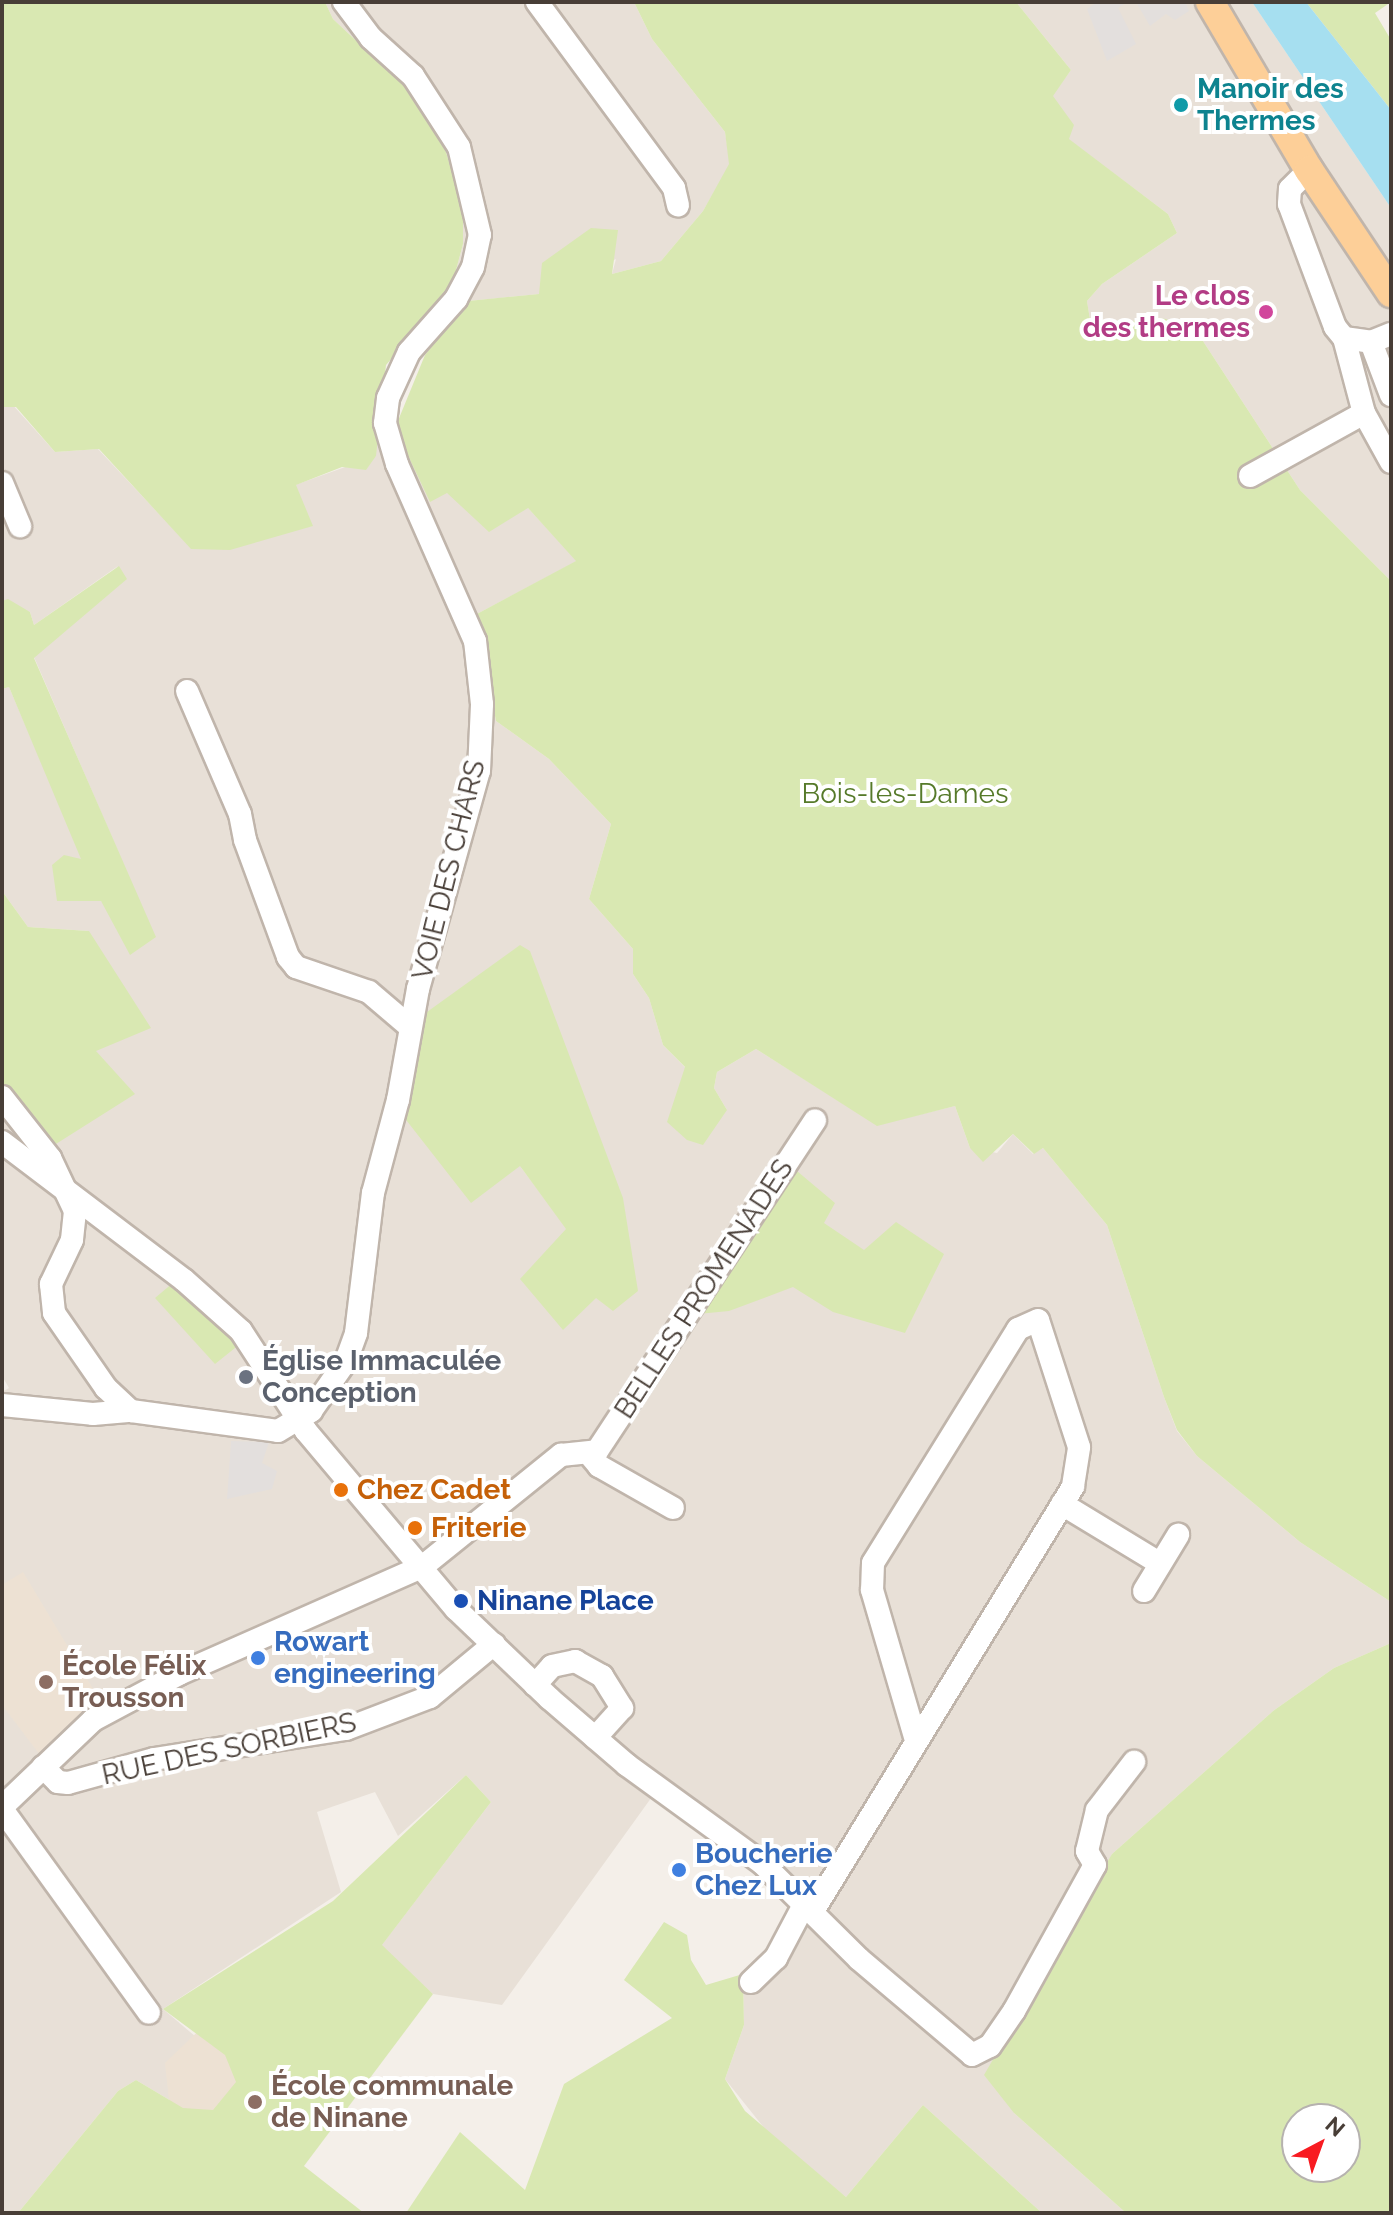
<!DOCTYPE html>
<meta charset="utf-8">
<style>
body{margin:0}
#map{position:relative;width:1393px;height:2215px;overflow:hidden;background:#f4efe9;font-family:Raleway,sans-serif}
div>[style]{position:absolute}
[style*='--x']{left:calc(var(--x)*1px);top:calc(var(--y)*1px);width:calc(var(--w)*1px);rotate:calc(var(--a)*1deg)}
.residential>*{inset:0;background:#e8e0d7}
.education>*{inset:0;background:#ede1d3}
.green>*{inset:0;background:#d9e8b2}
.parking>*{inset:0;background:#e3dfdd}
.water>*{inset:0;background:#a6dff0}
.roads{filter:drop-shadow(2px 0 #c0b5ab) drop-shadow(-2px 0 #c0b5ab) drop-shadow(0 2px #c0b5ab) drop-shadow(0 -2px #c0b5ab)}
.minor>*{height:22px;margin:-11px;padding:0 11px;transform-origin:11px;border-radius:11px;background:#fff}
.major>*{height:28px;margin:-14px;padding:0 14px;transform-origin:14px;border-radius:14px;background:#fdcf98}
.dots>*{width:22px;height:22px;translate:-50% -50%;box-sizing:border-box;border:4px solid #fff;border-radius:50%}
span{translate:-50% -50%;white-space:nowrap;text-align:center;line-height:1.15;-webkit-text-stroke:8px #fff;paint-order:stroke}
.culture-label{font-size:28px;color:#0d838f;font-weight:700}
.left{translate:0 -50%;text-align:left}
.hotel-label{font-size:28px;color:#b23c85;font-weight:700}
.right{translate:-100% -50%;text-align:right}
.park-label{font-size:28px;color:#567a2a}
.street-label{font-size:28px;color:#483e37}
.worship-label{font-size:28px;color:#5b616d;font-weight:700}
.food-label{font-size:28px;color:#c56008;font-weight:700}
.transit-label{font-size:28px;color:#164399;font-weight:700}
.shop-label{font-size:28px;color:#366cbe;font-weight:700}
.education-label{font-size:28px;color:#785e54;font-weight:700}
.frame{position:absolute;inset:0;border:4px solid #483e37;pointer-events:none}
.north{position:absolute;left:1281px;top:2103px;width:80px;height:80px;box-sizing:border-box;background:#fff;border:2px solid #b6b2af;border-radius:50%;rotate:41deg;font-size:22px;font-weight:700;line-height:32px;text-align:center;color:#483e37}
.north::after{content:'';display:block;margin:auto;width:28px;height:36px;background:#f81b21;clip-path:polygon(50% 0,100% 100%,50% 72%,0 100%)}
</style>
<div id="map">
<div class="residential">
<i style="clip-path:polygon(325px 2px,634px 2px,652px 39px,725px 132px,730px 164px,703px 211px,661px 261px,612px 274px,616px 259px,540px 294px,468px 301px,451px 289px,463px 244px,411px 92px,333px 19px)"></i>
<i style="clip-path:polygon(1016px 2px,1252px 2px,1391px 208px,1391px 581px,1300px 490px,1201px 338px,1145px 316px,1093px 339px,1087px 301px,1102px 284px,1177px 233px,1168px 214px,1068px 139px,1052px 96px,1071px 70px)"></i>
<i style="clip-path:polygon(evenodd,11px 403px,55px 452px,98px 449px,192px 549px,312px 526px,295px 485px,376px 456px,375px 435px,395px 428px,447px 493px,528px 508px,577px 561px,475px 615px,496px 721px,549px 759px,611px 824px,589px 899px,633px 949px,633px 974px,649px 998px,663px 1045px,727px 1110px,714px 1088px,717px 1072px,756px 1049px,877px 1125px,955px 1106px,970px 1148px,997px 1153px,1013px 1134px,1033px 1154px,1043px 1148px,1107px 1225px,1164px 1397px,1177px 1431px,1197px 1456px,1300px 1542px,1391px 1602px,1391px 1643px,1334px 1668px,1273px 1711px,1112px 1854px,1014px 2113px,1126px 2213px,1042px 2213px,923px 2105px,846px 2197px,769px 2134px,725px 2079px,744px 2025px,743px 1974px,762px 1967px,792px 1919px,787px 1900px,775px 1884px,654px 1794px,502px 2005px,433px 1994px,381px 1946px,491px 1802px,466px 1775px,398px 1836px,375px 1792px,317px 1812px,341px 1892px,163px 2009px,196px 2037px,183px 2108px,136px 2080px,118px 2091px,18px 2213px,2px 2213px,2px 1392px,9px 1388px,2px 1376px,2px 1100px,48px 1149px,95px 1051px,89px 931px,28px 927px,2px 891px,2px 689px,9px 687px,101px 901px,155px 937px,34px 657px,118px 566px,34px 625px,30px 612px,2px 601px,2px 407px,11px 403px,520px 1166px,638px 1291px,596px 1297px,567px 1229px,520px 1166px)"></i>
</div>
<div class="education">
<i style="clip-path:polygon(23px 1572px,101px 1702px,40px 1755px,2px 1705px,2px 1585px)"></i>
<i style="clip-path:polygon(214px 2016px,354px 2054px,255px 2213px,171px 2117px,165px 2063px)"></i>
</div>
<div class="green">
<i style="clip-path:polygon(2px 2px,325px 2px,333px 19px,411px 92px,446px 152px,463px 211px,463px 244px,451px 289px,386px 365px,376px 456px,366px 470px,342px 467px,296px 485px,313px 526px,230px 550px,191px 549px,99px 449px,55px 452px,16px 407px,2px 407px)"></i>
<i style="clip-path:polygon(634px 2px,1016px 2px,1071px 70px,1053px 96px,1074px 125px,1069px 139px,1168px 214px,1177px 233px,1102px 284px,1087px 301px,1093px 338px,1145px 316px,1166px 319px,1201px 338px,1300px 490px,1391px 581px,1391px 1602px,1300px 1542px,1197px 1456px,1177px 1430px,1164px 1397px,1107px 1225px,1043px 1148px,1034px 1154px,1013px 1134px,983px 1162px,970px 1148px,955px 1106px,877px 1126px,756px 1049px,717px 1072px,714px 1088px,727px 1110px,703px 1145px,687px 1140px,667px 1122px,685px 1067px,663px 1045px,649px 998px,633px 974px,633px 949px,589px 899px,611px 824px,549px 759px,496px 721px,475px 615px,576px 561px,528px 508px,489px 532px,447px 493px,430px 502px,395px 428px,425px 355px,468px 301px,539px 294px,542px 263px,591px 228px,618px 230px,612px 274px,661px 261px,703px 211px,729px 164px,725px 132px,652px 39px)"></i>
<i style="clip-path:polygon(1306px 2px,1391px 2px,1375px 13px,1391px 40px,1391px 110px)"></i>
<i style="clip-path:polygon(119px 566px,127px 579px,34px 658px,156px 937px,130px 955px,101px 901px,57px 901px,52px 865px,64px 855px,81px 859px,9px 687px,2px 689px,2px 601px,8px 599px,30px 612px,34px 625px)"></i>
<i style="clip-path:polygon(2px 891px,28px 927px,89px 931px,151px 1028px,96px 1051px,135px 1094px,48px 1149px,2px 1085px)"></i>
<i style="clip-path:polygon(520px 945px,530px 951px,623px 1198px,638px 1291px,613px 1311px,596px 1298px,563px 1330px,520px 1279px,566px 1229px,520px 1166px,471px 1203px,403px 1116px,420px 1017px)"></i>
<i style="clip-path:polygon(791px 1166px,835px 1203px,824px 1223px,864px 1250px,896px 1222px,944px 1254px,905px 1333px,833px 1312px,793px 1287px,729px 1311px,698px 1314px)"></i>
<i style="clip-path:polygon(174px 1282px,240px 1344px,215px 1364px,155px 1298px)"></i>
<i style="clip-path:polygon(evenodd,1391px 1643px,1391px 2213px,1126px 2213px,1014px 2113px,984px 2075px,1112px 1854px,1273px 1711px,1334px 1668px,1391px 1643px,1297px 2119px,1345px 2119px,1345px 2167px,1297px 2167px,1297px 2119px)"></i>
<i style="clip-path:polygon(466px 1775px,491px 1802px,382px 1945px,433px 1994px,304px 2166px,364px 2213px,18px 2213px,118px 2091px,136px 2080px,183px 2108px,213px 2110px,236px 2082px,225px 2055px,163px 2009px,333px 1901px)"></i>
<i style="clip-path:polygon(664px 1922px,687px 1935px,691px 1960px,706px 1985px,743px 1974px,744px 2025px,725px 2079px,745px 2111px,846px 2197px,923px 2105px,1042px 2213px,406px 2213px,460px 2132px,525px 2190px,564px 2084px,672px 2018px,624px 1980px)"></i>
</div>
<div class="parking">
<i style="clip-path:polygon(1097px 2px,1127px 2px,1118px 8px,1136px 44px,1107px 61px,1087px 9px)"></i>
<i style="clip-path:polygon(1136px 2px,1185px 2px,1189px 11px,1175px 20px,1166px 14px,1150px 26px)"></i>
<i style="clip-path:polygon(231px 1441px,269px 1442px,262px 1463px,277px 1471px,272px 1489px,227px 1499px)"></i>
</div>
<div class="water">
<i style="clip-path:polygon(1252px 2px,1306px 2px,1391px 110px,1391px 208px)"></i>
</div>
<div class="roads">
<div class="minor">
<i style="--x:537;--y:2;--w:231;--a:53.6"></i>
<i style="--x:674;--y:188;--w:18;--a:77"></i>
<i style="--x:1309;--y:170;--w:27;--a:135"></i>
<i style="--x:1290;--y:189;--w:15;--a:94"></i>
<i style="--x:1289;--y:204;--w:131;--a:69.5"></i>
<i style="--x:1335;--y:327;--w:14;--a:51"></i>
<i style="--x:1344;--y:338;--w:27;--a:8"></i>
<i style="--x:1371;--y:342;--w:22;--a:-22"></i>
<i style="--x:1344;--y:338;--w:78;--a:75.1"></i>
<i style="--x:1364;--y:413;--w:56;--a:61.1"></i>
<i style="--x:1371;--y:342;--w:57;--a:69.3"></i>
<i style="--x:1250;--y:476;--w:130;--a:-28.9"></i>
<i style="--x:2;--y:483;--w:47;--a:67.3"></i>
<i style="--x:187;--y:691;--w:134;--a:66.7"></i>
<i style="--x:240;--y:814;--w:26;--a:79"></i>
<i style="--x:245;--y:840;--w:125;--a:69.8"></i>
<i style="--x:288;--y:957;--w:13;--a:51"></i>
<i style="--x:296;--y:967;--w:77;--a:18.9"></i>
<i style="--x:369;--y:992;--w:54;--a:40.5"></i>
<i style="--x:2;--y:1097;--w:78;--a:51.8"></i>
<i style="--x:50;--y:1158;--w:59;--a:64.7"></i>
<i style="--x:75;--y:1211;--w:29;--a:96"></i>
<i style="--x:72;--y:1240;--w:49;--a:115.5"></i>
<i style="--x:51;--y:1284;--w:29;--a:84"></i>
<i style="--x:54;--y:1313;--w:91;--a:55.3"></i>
<i style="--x:106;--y:1388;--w:34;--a:43"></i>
<i style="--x:2;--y:1142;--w:228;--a:37.2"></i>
<i style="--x:184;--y:1280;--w:76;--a:41.8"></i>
<i style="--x:241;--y:1331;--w:119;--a:57"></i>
<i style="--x:306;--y:1431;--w:233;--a:49.9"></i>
<i style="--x:456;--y:1609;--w:129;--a:43.7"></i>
<i style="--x:549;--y:1698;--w:103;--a:40.7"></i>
<i style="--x:627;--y:1765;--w:167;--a:36"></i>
<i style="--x:762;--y:1863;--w:136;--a:44.7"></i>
<i style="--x:859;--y:1959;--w:148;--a:40.3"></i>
<i style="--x:972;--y:2055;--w:20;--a:-27"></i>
<i style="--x:990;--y:2046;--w:42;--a:-55.6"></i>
<i style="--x:1014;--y:2011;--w:167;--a:-61"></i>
<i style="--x:1095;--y:1865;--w:16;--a:-120"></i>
<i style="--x:1087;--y:1851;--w:42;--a:-76.3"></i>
<i style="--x:1097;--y:1810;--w:61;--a:-52.4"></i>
<i style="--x:2;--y:1405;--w:91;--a:5.6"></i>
<i style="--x:93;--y:1414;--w:38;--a:-5"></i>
<i style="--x:131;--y:1411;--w:148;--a:7.7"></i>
<i style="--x:278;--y:1431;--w:39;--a:-31"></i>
<i style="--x:311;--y:1411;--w:61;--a:-55"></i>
<i style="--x:346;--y:1361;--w:30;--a:-70"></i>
<i style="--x:356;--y:1333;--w:141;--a:-83.1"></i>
<i style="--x:373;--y:1193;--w:96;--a:-75"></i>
<i style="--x:398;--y:1100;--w:113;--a:-79.8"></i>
<i style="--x:418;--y:989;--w:226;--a:-74.4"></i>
<i style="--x:479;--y:771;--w:67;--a:-87.4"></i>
<i style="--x:482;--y:704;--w:63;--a:-96.3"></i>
<i style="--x:475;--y:641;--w:193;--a:-113.8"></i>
<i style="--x:397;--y:464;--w:43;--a:-106.3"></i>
<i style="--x:385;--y:423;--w:25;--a:-83"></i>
<i style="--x:388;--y:398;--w:51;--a:-65.5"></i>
<i style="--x:409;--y:352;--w:71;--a:-48.4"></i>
<i style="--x:456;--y:299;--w:36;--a:-62"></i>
<i style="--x:473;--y:267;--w:33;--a:-78"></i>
<i style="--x:480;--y:235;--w:90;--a:-103.4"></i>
<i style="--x:459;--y:147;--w:85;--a:-122.9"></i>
<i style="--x:413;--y:76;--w:57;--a:-137.9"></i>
<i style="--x:371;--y:38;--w:45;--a:-126.9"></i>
<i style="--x:589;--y:1454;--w:16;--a:50"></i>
<i style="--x:599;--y:1466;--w:85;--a:29.6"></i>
<i style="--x:1062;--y:1504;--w:114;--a:31.3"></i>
<i style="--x:1144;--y:1591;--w:66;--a:-58.7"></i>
<i style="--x:535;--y:1685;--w:25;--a:-48"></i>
<i style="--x:552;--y:1666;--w:24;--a:-12"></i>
<i style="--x:575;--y:1661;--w:31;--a:29"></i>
<i style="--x:602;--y:1676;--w:38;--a:58"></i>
<i style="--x:622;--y:1708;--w:40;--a:132"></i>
<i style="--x:43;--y:1767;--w:21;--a:45"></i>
<i style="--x:58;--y:1782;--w:10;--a:6"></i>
<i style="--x:68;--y:1783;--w:89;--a:-15.6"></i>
<i style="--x:154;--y:1759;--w:194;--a:-8.9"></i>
<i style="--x:346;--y:1729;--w:90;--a:-20.9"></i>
<i style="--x:430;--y:1697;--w:83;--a:-39.6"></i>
<i style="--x:2;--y:1807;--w:126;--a:-43.7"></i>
<i style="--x:93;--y:1720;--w:98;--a:-28.1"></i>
<i style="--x:179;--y:1674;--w:266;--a:-23.8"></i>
<i style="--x:422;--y:1567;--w:179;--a:-38.9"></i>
<i style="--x:561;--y:1455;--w:36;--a:-6"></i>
<i style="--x:597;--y:1451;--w:396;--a:-56.6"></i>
<i style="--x:2;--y:1809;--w:251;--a:54.2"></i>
<i style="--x:813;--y:1911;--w:498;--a:-58.5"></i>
<i style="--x:1073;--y:1486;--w:39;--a:-81"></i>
<i style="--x:1079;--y:1447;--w:133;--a:-107.9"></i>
<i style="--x:1038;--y:1320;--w:22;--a:156"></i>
<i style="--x:1018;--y:1329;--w:275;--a:121.8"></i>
<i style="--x:873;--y:1563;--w:27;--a:92"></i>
<i style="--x:872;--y:1590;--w:156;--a:73.7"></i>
<i style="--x:751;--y:1982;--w:35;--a:-44"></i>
<i style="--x:776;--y:1958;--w:62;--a:-62.2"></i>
</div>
<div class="major">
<i style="--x:1210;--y:2;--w:195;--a:59.5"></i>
<i style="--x:1309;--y:170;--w:148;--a:56.3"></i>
</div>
</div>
<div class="dots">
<i style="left:1181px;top:105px;background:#0f9aa8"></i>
<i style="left:1266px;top:312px;background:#d1479c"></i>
<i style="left:246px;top:1377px;background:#6b7280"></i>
<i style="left:341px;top:1490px;background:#e8710a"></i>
<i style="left:415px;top:1528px;background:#e8710a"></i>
<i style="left:461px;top:1601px;background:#1a4fb4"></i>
<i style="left:258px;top:1658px;background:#3f7fe0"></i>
<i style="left:46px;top:1682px;background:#8d6e63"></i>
<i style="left:679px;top:1870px;background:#3f7fe0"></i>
<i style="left:255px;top:2102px;background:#8d6e63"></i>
</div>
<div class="culture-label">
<span class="left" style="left:1197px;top:105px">Manoir des<br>Thermes</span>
</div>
<div class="hotel-label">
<span class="right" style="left:1250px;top:312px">Le clos<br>des thermes</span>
</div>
<div class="park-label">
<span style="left:905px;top:794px">Bois-les-Dames</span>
</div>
<div class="street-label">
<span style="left:449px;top:870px;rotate:-76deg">VOIE DES CHARS</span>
<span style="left:704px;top:1289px;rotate:-57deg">BELLES PROMENADES</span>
<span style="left:229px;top:1749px;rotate:-12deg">RUE DES SORBIERS</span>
</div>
<div class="worship-label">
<span class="left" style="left:262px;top:1377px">Église Immaculée<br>Conception</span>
</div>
<div class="food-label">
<span class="left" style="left:357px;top:1490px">Chez Cadet</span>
<span class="left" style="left:431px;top:1528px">Friterie</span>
</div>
<div class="transit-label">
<span class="left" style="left:477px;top:1601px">Ninane Place</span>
</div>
<div class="shop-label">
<span class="left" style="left:274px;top:1658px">Rowart<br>engineering</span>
<span class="left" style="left:695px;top:1870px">Boucherie<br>Chez Lux</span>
</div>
<div class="education-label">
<span class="left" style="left:62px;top:1682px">École Félix<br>Trousson</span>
<span class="left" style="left:271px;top:2102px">École communale<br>de Ninane</span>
</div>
<div class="frame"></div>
<div class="north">N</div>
</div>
